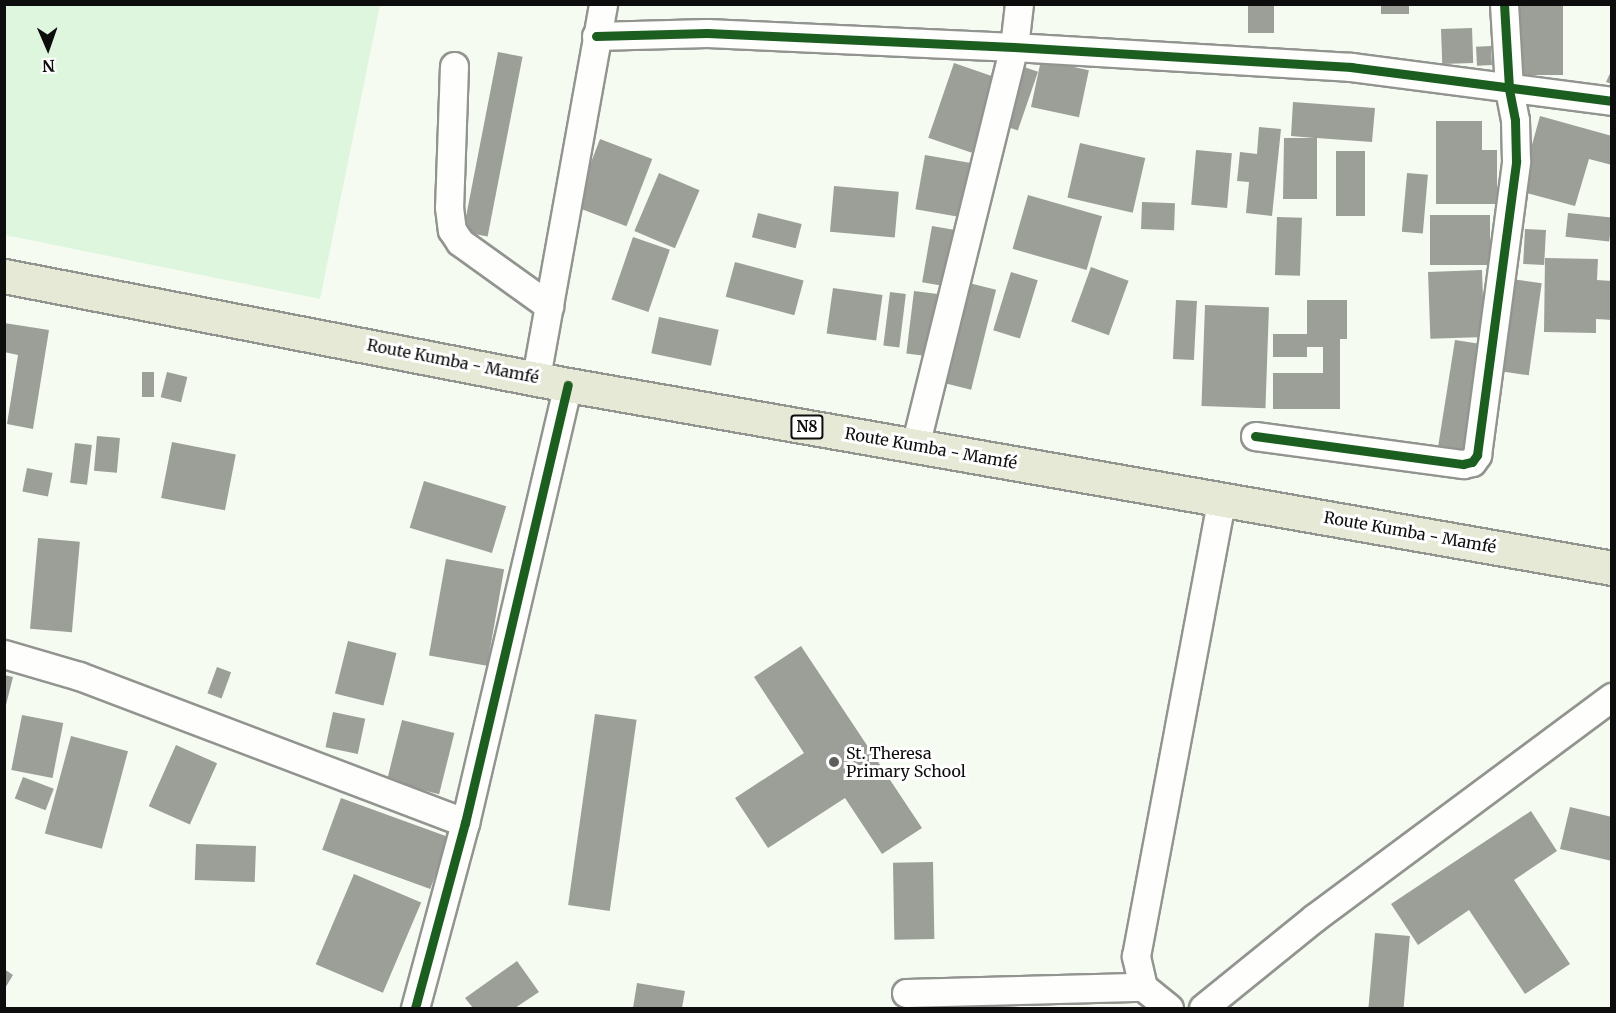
<!DOCTYPE html>
<meta charset="utf-8">
<style>
body{margin:0}
#map{position:relative;width:1616px;height:1013px;overflow:hidden;background:#f6fbf2;font-family:Merriweather,serif}
div>[style]{position:absolute}
[style*='--x']{left:calc(var(--x)*1px);top:calc(var(--y)*1px);width:calc(var(--w)*1px);rotate:calc(var(--a)*1deg)}
.pitch>*{inset:0;background:#ddf6dd}
.building>*{inset:0;background:#9c9e98;transform-origin:0 0}
.roads{filter:drop-shadow(2px 0 #929490) drop-shadow(-2px 0 #929490) drop-shadow(0 2px #929490) drop-shadow(0 -2px #929490)}
.minor>*{height:27px;margin:-13.5px;padding:0 13.5px;transform-origin:13.5px;border-radius:13.5px;background:#fefefd}
.highway>*{height:33px;margin:-16.5px;padding:0 16.5px;transform-origin:16.5px;border-radius:16.5px;background:#e5e9d5}
.cycleway>*{height:9px;margin:-4.5px;padding:0 4.5px;transform-origin:4.5px;border-radius:4.5px;background:#1b5e20}
.dots>*{width:16px;height:16px;translate:-50% -50%;box-sizing:border-box;border:3px solid #fff;border-radius:50%}
span{translate:-50% -50%;white-space:nowrap;text-align:center;line-height:1.15;-webkit-text-stroke:6px #fff;paint-order:stroke}
.shield-label span{padding:2px 4px;background:#fff;border:2px solid;border-radius:4px;-webkit-text-stroke-width:0}
.shield-label{font-size:15px;color:#0d0d0d;font-weight:700}
.street-label{font-size:16px;color:#0d0d0d}
.poi-label{font-size:16px;color:#0d0d0d}
.left{translate:0 -50%;text-align:left}
.frame{position:absolute;inset:0;border:6px solid #0d0d0d;pointer-events:none}
.north{position:absolute;left:18px;top:18px;width:60px;height:60px;-webkit-text-stroke:4px #fff;paint-order:stroke;rotate:178deg;font-size:16px;font-weight:700;line-height:24px;text-align:center;color:#0d0d0d}
.north::after{content:'';display:block;margin:auto;width:21px;height:27px;background:#0d0d0d;clip-path:polygon(50% 0,100% 100%,50% 72%,0 100%)}
</style>
<div id="map">
<div class="pitch">
<i style="clip-path:polygon(4px 5px,380px 5px,320px 299px,5px 235px)"></i>
</div>
<div class="building">
<i style="left:1248px;top:4px;width:26px;height:29px"></i>
<i style="left:1381px;top:4px;width:28px;height:10px"></i>
<i style="left:1512px;top:4px;width:51px;height:71px"></i>
<i style="left:1472px;top:28px;width:35px;height:31px;rotate:88deg"></i>
<i style="left:1491px;top:46px;width:19px;height:15px;rotate:87deg"></i>
<i style="left:498px;top:52px;width:25px;height:183px;rotate:11deg"></i>
<i style="left:1041px;top:60px;width:49px;height:48px;rotate:12deg"></i>
<i style="left:954px;top:63px;width:46px;height:79px;rotate:19deg"></i>
<i style="left:1021px;top:66px;width:18px;height:62px;rotate:19deg"></i>
<i style="clip-path:polygon(1612px 69px,1612px 84px,1606px 82px)"></i>
<i style="clip-path:polygon(1293px 102px,1375px 108px,1372px 142px,1317px 138px,1317px 199px,1283px 199px,1284px 138px,1314px 138px,1291px 136px)"></i>
<i style="clip-path:polygon(1540px 116px,1612px 136px,1612px 165px,1589px 159px,1575px 206px,1519px 191px)"></i>
<i style="clip-path:polygon(1436px 121px,1482px 121px,1482px 150px,1497px 150px,1497px 204px,1436px 204px)"></i>
<i style="clip-path:polygon(1259px 127px,1281px 129px,1272px 216px,1246px 213px,1249px 182px,1237px 181px,1240px 152px,1257px 154px)"></i>
<i style="left:600px;top:139px;width:56px;height:72px;rotate:21deg"></i>
<i style="left:1080px;top:143px;width:67px;height:56px;rotate:13deg"></i>
<i style="left:1196px;top:150px;width:36px;height:55px;rotate:5deg"></i>
<i style="left:1336px;top:151px;width:29px;height:65px"></i>
<i style="left:925px;top:155px;width:48px;height:55px;rotate:10deg"></i>
<i style="left:659px;top:173px;width:44px;height:63px;rotate:23deg"></i>
<i style="left:1407px;top:173px;width:21px;height:59px;rotate:5deg"></i>
<i style="left:834px;top:186px;width:65px;height:46px;rotate:5deg"></i>
<i style="left:1028px;top:195px;width:77px;height:56px;rotate:16deg"></i>
<i style="left:1142px;top:202px;width:33px;height:27px;rotate:2deg"></i>
<i style="left:758px;top:213px;width:45px;height:25px;rotate:14deg"></i>
<i style="left:1568px;top:213px;width:44px;height:24px;rotate:6deg"></i>
<i style="left:1430px;top:215px;width:60px;height:50px"></i>
<i style="left:1277px;top:217px;width:25px;height:58px;rotate:2deg"></i>
<i style="left:932px;top:226px;width:22px;height:57px;rotate:10deg"></i>
<i style="left:1525px;top:229px;width:21px;height:35px;rotate:3deg"></i>
<i style="left:633px;top:237px;width:39px;height:66px;rotate:19deg"></i>
<i style="clip-path:polygon(1545px 258px,1598px 259px,1597px 280px,1612px 281px,1612px 320px,1596px 319px,1596px 333px,1544px 332px)"></i>
<i style="left:735px;top:262px;width:71px;height:36px;rotate:15deg"></i>
<i style="left:1091px;top:267px;width:40px;height:58px;rotate:20deg"></i>
<i style="left:1482px;top:270px;width:67px;height:54px;rotate:88deg"></i>
<i style="left:1011px;top:272px;width:28px;height:61px;rotate:17deg"></i>
<i style="left:1512px;top:279px;width:30px;height:93px;rotate:8deg"></i>
<i style="left:965px;top:282px;width:32px;height:103px;rotate:14deg"></i>
<i style="left:833px;top:288px;width:50px;height:46px;rotate:8deg"></i>
<i style="left:914px;top:291px;width:26px;height:63px;rotate:7deg"></i>
<i style="left:890px;top:292px;width:16px;height:54px;rotate:7deg"></i>
<i style="left:1176px;top:300px;width:21px;height:59px;rotate:3deg"></i>
<i style="clip-path:polygon(1307px 300px,1347px 300px,1347px 339px,1340px 339px,1340px 409px,1273px 409px,1273px 373px,1323px 373px,1323px 347px,1307px 347px,1307px 357px,1273px 357px,1273px 334px,1307px 334px)"></i>
<i style="left:1205px;top:305px;width:64px;height:101px;rotate:2deg"></i>
<i style="left:659px;top:317px;width:61px;height:37px;rotate:12deg"></i>
<i style="clip-path:polygon(4px 323px,49px 330px,33px 429px,7px 424px,18px 355px,4px 352px)"></i>
<i style="left:1455px;top:340px;width:26px;height:108px;rotate:9deg"></i>
<i style="left:142px;top:372px;width:12px;height:25px"></i>
<i style="left:167px;top:372px;width:21px;height:26px;rotate:14deg"></i>
<i style="left:97px;top:436px;width:23px;height:35px;rotate:5deg"></i>
<i style="left:172px;top:442px;width:65px;height:57px;rotate:11deg"></i>
<i style="left:75px;top:443px;width:17px;height:40px;rotate:7deg"></i>
<i style="left:27px;top:468px;width:26px;height:24px;rotate:11deg"></i>
<i style="left:424px;top:481px;width:86px;height:49px;rotate:17deg"></i>
<i style="left:38px;top:538px;width:42px;height:91px;rotate:5deg"></i>
<i style="left:446px;top:559px;width:59px;height:98px;rotate:10deg"></i>
<i style="left:348px;top:641px;width:50px;height:54px;rotate:14deg"></i>
<i style="clip-path:polygon(801px 646px,922px 828px,882px 854px,845px 798px,768px 848px,735px 798px,804px 753px,754px 677px)"></i>
<i style="left:217px;top:667px;width:15px;height:28px;rotate:20deg"></i>
<i style="clip-path:polygon(4px 675px,13px 677px,5px 709px,4px 709px)"></i>
<i style="left:333px;top:712px;width:33px;height:36px;rotate:12deg"></i>
<i style="left:595px;top:714px;width:42px;height:193px;rotate:8deg"></i>
<i style="left:22px;top:715px;width:42px;height:56px;rotate:11deg"></i>
<i style="left:402px;top:720px;width:54px;height:63px;rotate:14deg"></i>
<i style="left:71px;top:736px;width:59px;height:101px;rotate:15deg"></i>
<i style="left:176px;top:745px;width:45px;height:67px;rotate:24deg"></i>
<i style="left:23px;top:777px;width:33px;height:23px;rotate:21deg"></i>
<i style="left:341px;top:798px;width:115px;height:55px;rotate:20deg"></i>
<i style="clip-path:polygon(1570px 807px,1612px 817px,1612px 861px,1560px 849px)"></i>
<i style="clip-path:polygon(1531px 811px,1557px 851px,1514px 880px,1570px 964px,1525px 994px,1469px 910px,1418px 945px,1391px 904px)"></i>
<i style="left:196px;top:844px;width:60px;height:36px;rotate:2deg"></i>
<i style="left:933px;top:862px;width:77px;height:40px;rotate:89deg"></i>
<i style="left:354px;top:874px;width:73px;height:98px;rotate:23deg"></i>
<i style="left:1375px;top:933px;width:35px;height:75px;rotate:5deg"></i>
<i style="clip-path:polygon(517px 961px,539px 992px,515px 1008px,473px 1008px,465px 998px)"></i>
<i style="clip-path:polygon(4px 969px,13px 975px,4px 990px)"></i>
<i style="clip-path:polygon(637px 983px,685px 991px,682px 1008px,633px 1008px)"></i>
</div>
<div class="roads">
<div class="minor">
<i style="--x:596;--y:36;--w:111;--a:-1.5"></i>
<i style="--x:707;--y:33;--w:307;--a:2.6"></i>
<i style="--x:1014;--y:47;--w:338;--a:3.4"></i>
<i style="--x:1351;--y:67;--w:263;--a:7.4"></i>
<i style="--x:454;--y:66;--w:141;--a:92"></i>
<i style="--x:449;--y:207;--w:23;--a:83"></i>
<i style="--x:452;--y:230;--w:14;--a:56"></i>
<i style="--x:460;--y:242;--w:110;--a:35.7"></i>
<i style="--x:536;--y:377;--w:379;--a:-79.8"></i>
<i style="--x:1255;--y:436;--w:210;--a:7.7"></i>
<i style="--x:1463;--y:464;--w:9;--a:-13"></i>
<i style="--x:1472;--y:462;--w:9;--a:-54"></i>
<i style="--x:1477;--y:455;--w:297;--a:-82.4"></i>
<i style="--x:1516;--y:161;--w:41;--a:-91.4"></i>
<i style="--x:1515;--y:120;--w:33;--a:-101"></i>
<i style="--x:1509;--y:88;--w:84;--a:-93.4"></i>
<i style="--x:915;--y:446;--w:411;--a:-76.1"></i>
<i style="--x:1014;--y:47;--w:43;--a:-83.4"></i>
<i style="--x:4;--y:654;--w:78;--a:16.3"></i>
<i style="--x:79;--y:676;--w:413;--a:20.8"></i>
<i style="--x:906;--y:993;--w:237;--a:-1.5"></i>
<i style="--x:415;--y:1008;--w:192;--a:-74.9"></i>
<i style="--x:465;--y:823;--w:450;--a:-76.8"></i>
<i style="--x:1169;--y:1008;--w:33;--a:-141"></i>
<i style="--x:1143;--y:987;--w:32;--a:-103"></i>
<i style="--x:1136;--y:956;--w:466;--a:-79.4"></i>
<i style="--x:1203;--y:1008;--w:143;--a:-39"></i>
<i style="--x:1314;--y:918;--w:371;--a:-36.6"></i>
</div>
<div class="highway">
<i style="--x:4;--y:276;--w:574;--a:10.94"></i>
<i style="--x:568;--y:385;--w:1060;--a:9.94"></i>
</div>
</div>
<div class="cycleway">
<i style="--x:596;--y:36;--w:111;--a:-1.5"></i>
<i style="--x:707;--y:33;--w:307;--a:2.6"></i>
<i style="--x:1014;--y:47;--w:338;--a:3.4"></i>
<i style="--x:1351;--y:67;--w:263;--a:7.4"></i>
<i style="--x:1255;--y:436;--w:210;--a:7.7"></i>
<i style="--x:1463;--y:464;--w:9;--a:-13"></i>
<i style="--x:1472;--y:462;--w:9;--a:-54"></i>
<i style="--x:1477;--y:455;--w:297;--a:-82.4"></i>
<i style="--x:1516;--y:161;--w:41;--a:-91.4"></i>
<i style="--x:1515;--y:120;--w:33;--a:-101"></i>
<i style="--x:1509;--y:88;--w:84;--a:-93.4"></i>
<i style="--x:415;--y:1008;--w:192;--a:-74.9"></i>
<i style="--x:465;--y:823;--w:450;--a:-76.8"></i>
</div>
<div class="dots">
<i style="left:834px;top:762px;background:#5f605d"></i>
</div>
<div class="shield-label">
<span style="left:807px;top:427px">N8</span>
</div>
<div class="street-label">
<span style="left:453px;top:361px;rotate:11deg">Route Kumba - Mamfé</span>
<span style="left:931px;top:448px;rotate:10deg">Route Kumba - Mamfé</span>
<span style="left:1410px;top:532px;rotate:10deg">Route Kumba - Mamfé</span>
</div>
<div class="poi-label">
<span class="left" style="left:846px;top:762px">St. Theresa<br>Primary School</span>
</div>
<div class="frame"></div>
<div class="north">N</div>
</div>
